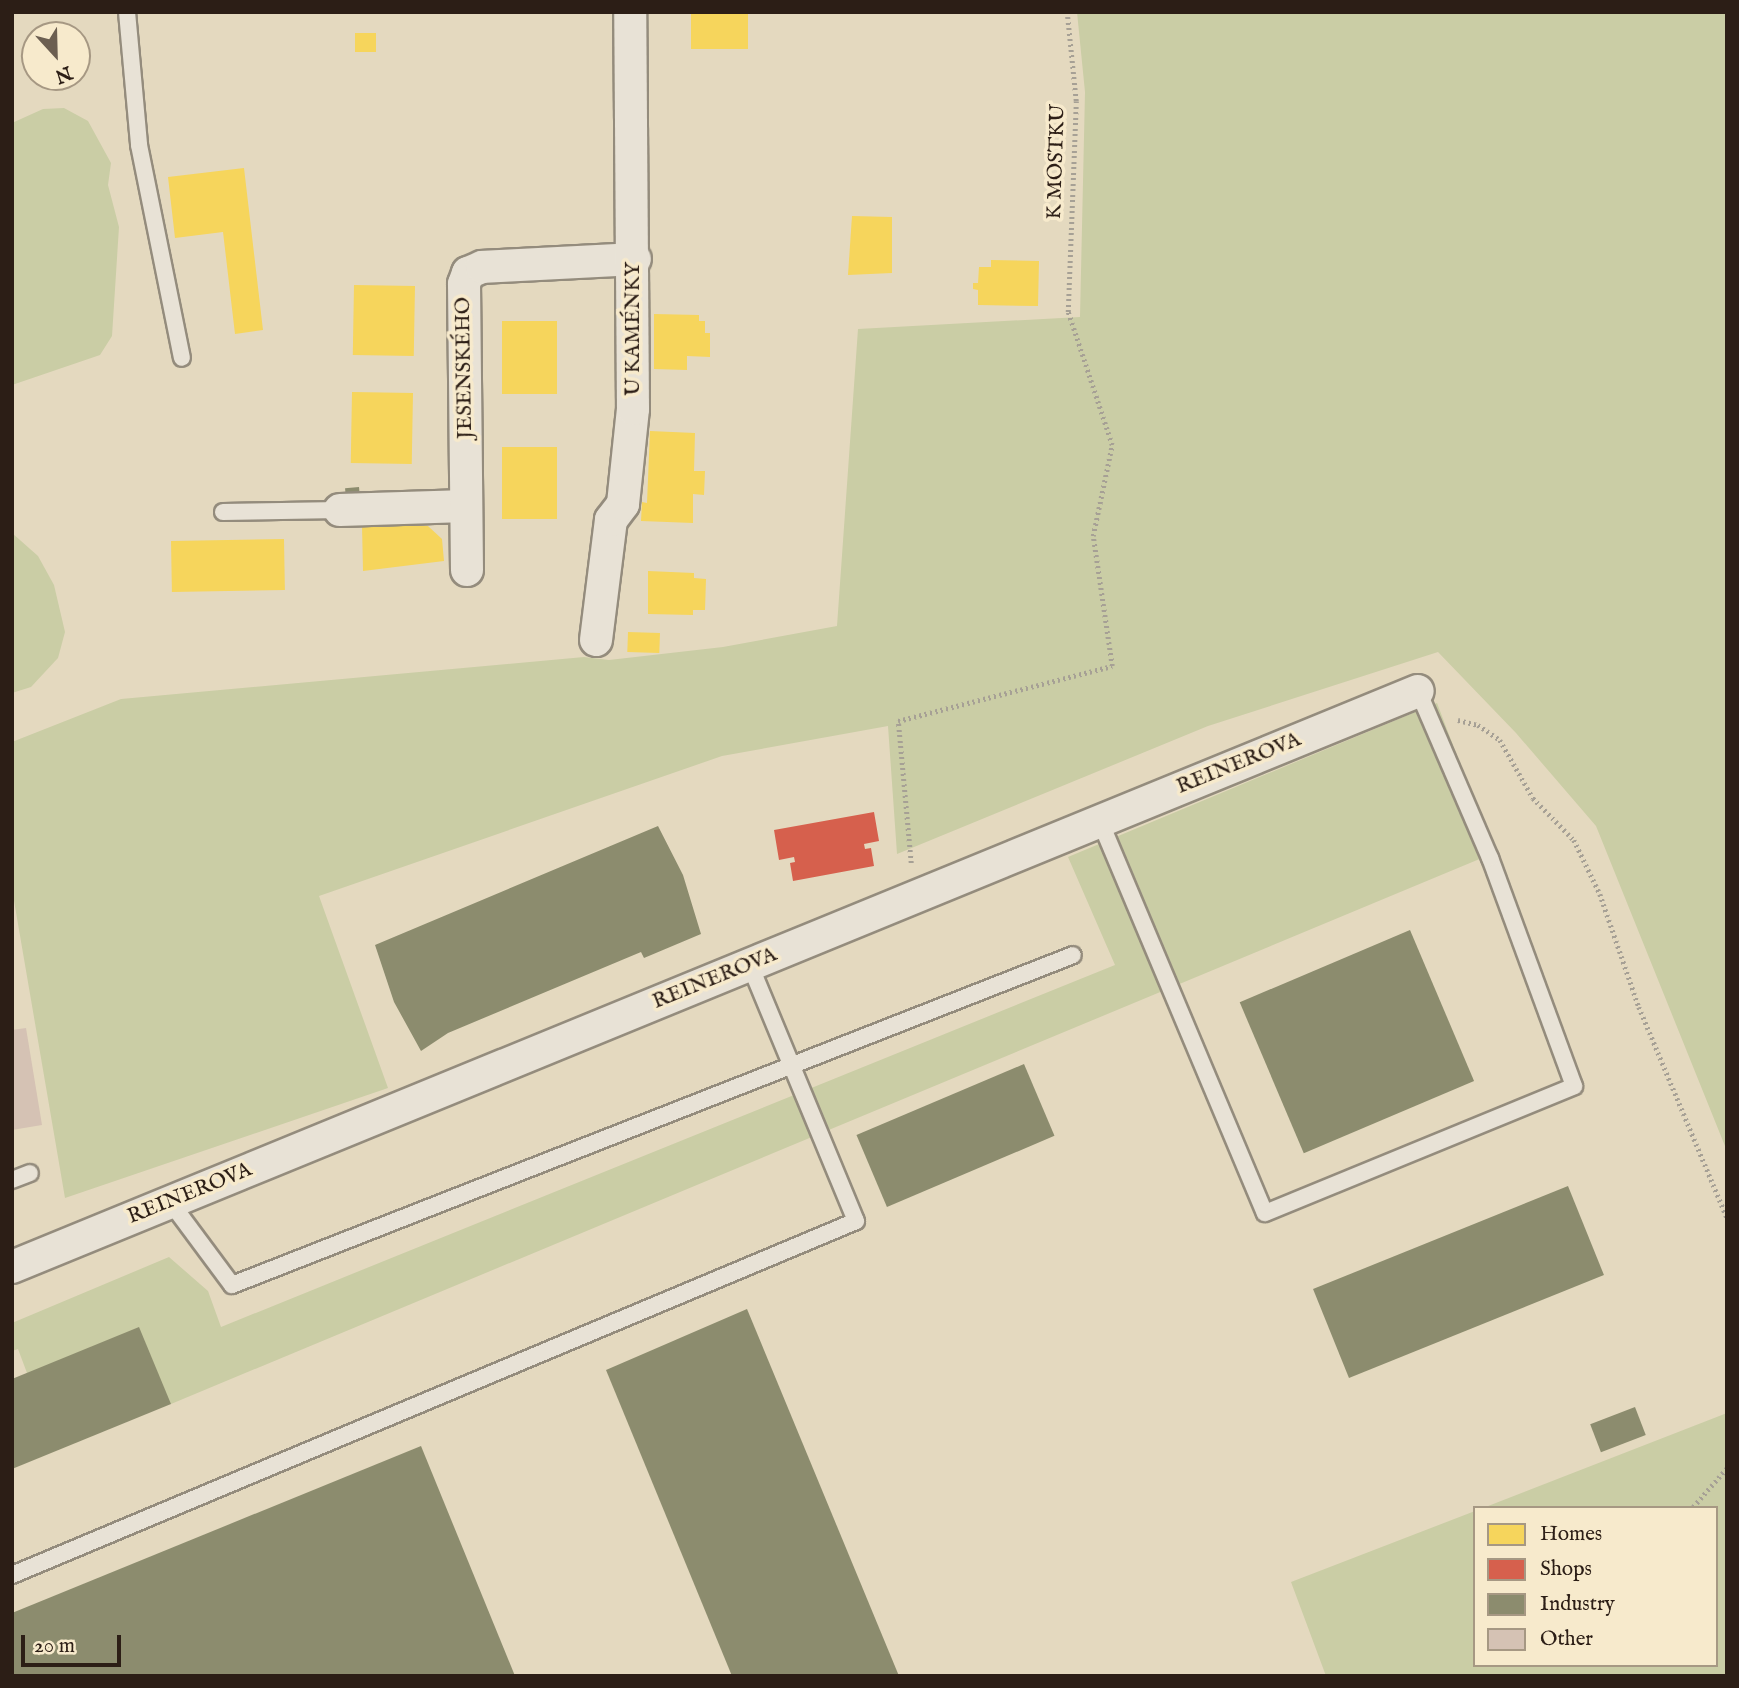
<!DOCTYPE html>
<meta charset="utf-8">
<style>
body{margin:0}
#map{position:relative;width:1739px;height:1688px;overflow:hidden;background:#e4d9bf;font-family:"IM FELL English",serif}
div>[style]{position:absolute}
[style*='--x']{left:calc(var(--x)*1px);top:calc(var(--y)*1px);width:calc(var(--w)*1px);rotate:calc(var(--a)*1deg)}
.green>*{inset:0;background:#cacda5}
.homes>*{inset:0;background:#f6d55c;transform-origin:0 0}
.shops>*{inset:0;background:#d6604d}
.industry>*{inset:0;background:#8c8c6e;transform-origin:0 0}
.building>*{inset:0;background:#d5c2b4}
.path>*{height:4.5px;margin-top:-2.25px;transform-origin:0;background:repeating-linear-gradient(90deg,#a6a095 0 2px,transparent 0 5.5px)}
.roads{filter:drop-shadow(2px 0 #948c7d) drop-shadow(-2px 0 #948c7d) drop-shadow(0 2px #948c7d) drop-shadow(0 -2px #948c7d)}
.lane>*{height:16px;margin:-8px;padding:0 8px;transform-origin:8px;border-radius:8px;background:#e8e2d6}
.street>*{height:32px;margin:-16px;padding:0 16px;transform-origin:16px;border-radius:16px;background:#e8e2d6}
span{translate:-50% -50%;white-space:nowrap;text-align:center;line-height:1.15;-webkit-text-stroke:7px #f7eacc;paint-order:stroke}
.street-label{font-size:21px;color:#2c1e16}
.frame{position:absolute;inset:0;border:14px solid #2c1e16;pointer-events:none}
.legend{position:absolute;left:1473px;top:1506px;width:245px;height:161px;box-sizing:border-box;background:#f7eacc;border:2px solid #a69883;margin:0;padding:9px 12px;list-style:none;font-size:21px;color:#2c1e16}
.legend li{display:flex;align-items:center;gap:14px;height:35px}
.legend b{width:35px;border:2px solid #a69883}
.north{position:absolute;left:21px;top:21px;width:70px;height:70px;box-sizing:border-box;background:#f7eacc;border:2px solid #a69883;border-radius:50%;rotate:158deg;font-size:19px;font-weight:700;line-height:28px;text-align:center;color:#2c1e16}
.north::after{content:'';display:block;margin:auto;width:24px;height:32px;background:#6c5f51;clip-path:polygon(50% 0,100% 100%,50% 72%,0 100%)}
.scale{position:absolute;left:21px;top:1635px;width:100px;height:32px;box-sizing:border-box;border:4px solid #2c1e16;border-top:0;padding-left:9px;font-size:21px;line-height:24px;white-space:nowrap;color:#2c1e16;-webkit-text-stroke:5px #f7eacc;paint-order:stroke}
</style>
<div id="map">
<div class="green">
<i style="clip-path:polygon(1077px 12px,1727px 12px,1727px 1151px,1596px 826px,1516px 733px,1438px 652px,1208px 726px,897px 854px,888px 726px,722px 756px,319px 896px,388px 1088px,65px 1198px,12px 889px,12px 742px,121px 699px,584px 657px,609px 660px,723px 647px,837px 626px,858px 329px,1080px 317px,1085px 92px)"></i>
<i style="clip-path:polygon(64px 108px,88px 121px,111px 163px,108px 185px,119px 227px,112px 336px,100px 355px,12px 385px,12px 123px,43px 109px)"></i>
<i style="clip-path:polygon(12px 533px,38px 556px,54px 585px,65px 632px,58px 658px,31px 687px,12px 693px)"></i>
<i style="clip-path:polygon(1437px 703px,1494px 853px,171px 1404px,27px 1373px,18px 1349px,12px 1351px,12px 1323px,169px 1257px,208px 1291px,221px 1327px,1115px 965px,1068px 857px)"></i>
<i style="clip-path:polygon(1727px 1413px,1727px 1676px,1326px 1676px,1291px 1582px,1475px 1511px,1475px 1665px,1716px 1665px,1716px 1508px,1483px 1508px)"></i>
</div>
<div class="homes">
<i style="left:691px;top:12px;width:57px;height:37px"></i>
<i style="left:376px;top:33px;width:19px;height:21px;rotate:90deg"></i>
<i style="clip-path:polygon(244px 168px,263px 330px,235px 334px,223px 232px,175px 238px,168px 177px)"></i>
<i style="clip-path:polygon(852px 216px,892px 217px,892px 273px,848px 275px)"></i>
<i style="clip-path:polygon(991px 260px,1039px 261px,1038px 306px,978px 305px,978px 290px,973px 289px,973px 283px,978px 283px,979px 267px,991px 267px)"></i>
<i style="left:354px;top:285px;width:61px;height:70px;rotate:1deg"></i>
<i style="clip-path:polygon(654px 314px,699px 315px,699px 321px,705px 321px,705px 333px,710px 333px,710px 357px,687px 356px,687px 370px,654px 369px)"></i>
<i style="left:502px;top:321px;width:55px;height:73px"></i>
<i style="left:352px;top:392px;width:61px;height:71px;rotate:1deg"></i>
<i style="clip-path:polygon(650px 431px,695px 433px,694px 471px,705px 471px,704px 495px,693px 494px,693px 523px,641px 521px,642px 502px,647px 503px)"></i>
<i style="left:502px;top:447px;width:55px;height:72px"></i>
<i style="clip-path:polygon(362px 525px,428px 526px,442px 539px,444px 561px,363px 571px)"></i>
<i style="left:284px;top:539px;width:51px;height:113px;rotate:89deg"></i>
<i style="clip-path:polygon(648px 571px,694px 573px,694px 578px,706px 579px,705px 610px,693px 610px,693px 615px,648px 614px)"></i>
<i style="left:628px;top:632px;width:32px;height:20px;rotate:2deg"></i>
</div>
<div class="shops">
<i style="clip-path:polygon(874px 812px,879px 841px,864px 844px,865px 849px,871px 848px,874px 866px,793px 881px,790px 863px,795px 862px,794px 857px,779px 860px,774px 830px)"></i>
</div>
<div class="industry">
<i style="left:359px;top:487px;width:12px;height:14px;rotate:85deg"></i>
<i style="clip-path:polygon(658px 826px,683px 875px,701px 934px,644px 958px,641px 952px,448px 1033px,421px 1051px,394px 1002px,375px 945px)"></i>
<i style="left:1410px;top:930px;width:164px;height:185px;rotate:67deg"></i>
<i style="left:1024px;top:1064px;width:78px;height:182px;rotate:67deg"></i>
<i style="left:1568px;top:1186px;width:96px;height:275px;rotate:68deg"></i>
<i style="clip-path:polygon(747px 1309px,899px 1676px,732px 1676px,606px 1370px)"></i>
<i style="clip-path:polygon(139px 1327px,171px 1404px,12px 1469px,12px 1379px)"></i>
<i style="left:1635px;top:1407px;width:30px;height:48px;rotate:69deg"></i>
<i style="clip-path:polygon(421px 1446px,515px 1676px,12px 1676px,12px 1613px)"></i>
</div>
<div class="building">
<i style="clip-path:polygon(26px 1028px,42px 1125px,12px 1130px,12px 1030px)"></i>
</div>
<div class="path">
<i style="--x:1458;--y:720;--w:21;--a:14"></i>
<i style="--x:1478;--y:725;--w:27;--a:34"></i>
<i style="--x:1500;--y:740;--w:67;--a:60.4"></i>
<i style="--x:1533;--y:798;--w:59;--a:45.7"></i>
<i style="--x:1574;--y:840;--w:60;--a:64.3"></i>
<i style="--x:1600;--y:894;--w:120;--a:71"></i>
<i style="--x:1639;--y:1007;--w:228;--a:67.3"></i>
<i style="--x:911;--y:863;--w:143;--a:-95.2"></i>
<i style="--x:898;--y:721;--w:221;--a:-14.4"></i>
<i style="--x:1112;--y:666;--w:131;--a:-98.3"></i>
<i style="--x:1093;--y:536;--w:93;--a:-78.2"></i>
<i style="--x:1112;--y:445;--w:140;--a:-108.3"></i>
<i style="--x:1068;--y:312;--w:211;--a:-87.8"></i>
<i style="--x:1076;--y:101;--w:89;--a:-95.8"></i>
<i style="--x:1693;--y:1507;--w:52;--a:-48.9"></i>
</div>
<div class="roads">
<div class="lane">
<i style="--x:127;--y:12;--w:134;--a:84.8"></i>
<i style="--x:139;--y:145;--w:217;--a:78.6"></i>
<i style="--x:223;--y:512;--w:117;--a:-1"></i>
<i style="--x:1100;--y:821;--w:425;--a:67.2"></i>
<i style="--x:1265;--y:1213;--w:334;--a:-22.3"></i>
<i style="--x:1574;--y:1086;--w:243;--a:-110.2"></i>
<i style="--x:1490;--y:858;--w:182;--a:-113.3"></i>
<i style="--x:12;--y:1180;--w:19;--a:-21"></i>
<i style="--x:171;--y:1203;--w:102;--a:53.4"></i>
<i style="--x:232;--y:1285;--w:903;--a:-21.42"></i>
<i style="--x:12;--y:1575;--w:915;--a:-22.75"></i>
<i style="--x:856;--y:1221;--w:277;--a:-112.5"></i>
</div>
<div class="street">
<i style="--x:340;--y:510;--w:126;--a:-1.8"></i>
<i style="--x:467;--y:570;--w:286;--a:-90.6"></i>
<i style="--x:464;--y:284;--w:12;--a:-70"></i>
<i style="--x:468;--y:273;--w:15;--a:-23"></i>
<i style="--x:482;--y:267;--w:153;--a:-3"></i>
<i style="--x:596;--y:640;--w:121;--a:-82.9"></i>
<i style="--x:611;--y:520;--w:20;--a:-53"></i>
<i style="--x:623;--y:504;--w:96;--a:-84"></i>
<i style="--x:633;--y:409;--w:397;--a:-90.4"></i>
<i style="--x:12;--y:1267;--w:1519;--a:-22.28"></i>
</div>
</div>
<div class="street-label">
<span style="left:1057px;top:162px;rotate:-88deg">K MOSTKU</span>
<span style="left:634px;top:329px;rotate:-90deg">U KAMÉNKY</span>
<span style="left:465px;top:368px;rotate:-91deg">JESENSKÉHO</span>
<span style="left:1239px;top:764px;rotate:-22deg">REINEROVA</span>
<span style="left:715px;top:979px;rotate:-22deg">REINEROVA</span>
<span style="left:190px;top:1194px;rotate:-22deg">REINEROVA</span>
</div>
<div class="frame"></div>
<ul class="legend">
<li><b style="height:19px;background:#f6d55c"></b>Homes</li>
<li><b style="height:19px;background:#d6604d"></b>Shops</li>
<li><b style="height:19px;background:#8c8c6e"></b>Industry</li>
<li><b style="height:19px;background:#d5c2b4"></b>Other</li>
</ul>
<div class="north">N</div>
<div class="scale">20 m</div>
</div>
